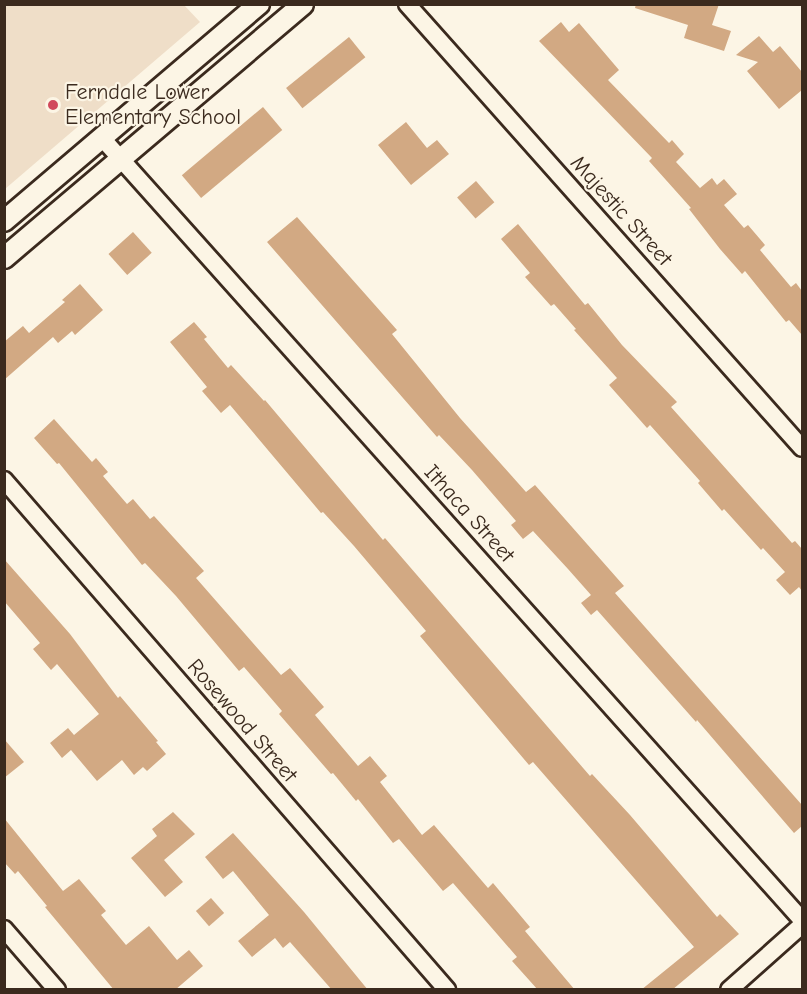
<!DOCTYPE html>
<style>
body{margin:0}
#map{position:relative;width:807px;height:994px;overflow:hidden;background:#fcf5e5;font-family:"Comic Neue",sans-serif}
div>[style]{position:absolute}
[style*='--x']{left:calc(var(--x)*1px);top:calc(var(--y)*1px);width:calc(var(--w)*1px);rotate:calc(var(--a)*1deg)}
.built>*{inset:0;background:#efdec8}
.building>*{inset:0;background:#d2a983;transform-origin:0 0}
.roads{filter:drop-shadow(2px 0 #3b2a1e) drop-shadow(-2px 0 #3b2a1e) drop-shadow(0 2px #3b2a1e) drop-shadow(0 -2px #3b2a1e)}
.minor>*{height:16px;margin:-8px;padding:0 8px;transform-origin:8px;border-radius:8px;background:#fcf5e5}
.tertiary>*{height:20px;margin:-10px;padding:0 10px;transform-origin:10px;border-radius:10px;background:#fcf5e5}
.dots>*{width:16px;height:16px;translate:-50% -50%;box-sizing:border-box;border:3px solid #fcf5e5;border-radius:50%}
span{translate:-50% -50%;white-space:nowrap;text-align:center;line-height:1.15;-webkit-text-stroke:4.5px #fcf5e5;paint-order:stroke}
.poi-label{font-size:22px;color:#3b2a1e}
.left{translate:0 -50%;text-align:left}
.street-label{font-size:22px;color:#3b2a1e}
.frame{position:absolute;inset:0;border:6px solid #3b2a1e;pointer-events:none}
</style>
<div id="map">
<div class="built">
<i style="clip-path:polygon(5px 4px,184px 5px,200px 22px,5px 189px)"></i>
</div>
<div class="building">
<i style="clip-path:polygon(636px 4px,719px 4px,712px 25px,731px 31px,724px 51px,684px 38px,688px 25px,635px 8px)"></i>
<i style="clip-path:polygon(561px 22px,569px 32px,579px 23px,619px 70px,608px 80px,669px 143px,672px 140px,684px 154px,676px 162px,700px 188px,712px 178px,717px 185px,724px 179px,737px 194px,724px 205px,744px 228px,748px 225px,765px 245px,760px 250px,791px 287px,796px 283px,802px 291px,802px 335px,789px 320px,786px 322px,745px 271px,742px 274px,720px 249px,689px 209px,691px 208px,649px 161px,652px 158px,539px 41px)"></i>
<i style="clip-path:polygon(759px 36px,773px 52px,780px 46px,802px 72px,802px 90px,779px 109px,747px 71px,758px 62px,736px 55px)"></i>
<i style="left:349px;top:37px;width:26px;height:81px;rotate:51deg"></i>
<i style="left:263px;top:107px;width:30px;height:106px;rotate:50deg"></i>
<i style="clip-path:polygon(406px 122px,427px 148px,437px 140px,449px 154px,411px 185px,378px 145px)"></i>
<i style="left:476px;top:181px;width:28px;height:25px;rotate:49deg"></i>
<i style="clip-path:polygon(297px 217px,397px 330px,392px 334px,460px 418px,526px 492px,535px 485px,624px 586px,615px 593px,802px 805px,802px 826px,794px 833px,697px 720px,696px 722px,597px 610px,591px 615px,581px 603px,591px 595px,568px 569px,533px 531px,523px 539px,511px 525px,516px 521px,472px 470px,439px 435px,437px 437px,267px 242px)"></i>
<i style="clip-path:polygon(518px 224px,585px 305px,588px 303px,622px 345px,677px 402px,671px 407px,792px 543px,795px 541px,802px 549px,802px 591px,799px 587px,790px 595px,776px 580px,785px 572px,763px 548px,761px 550px,724px 509px,722px 511px,698px 483px,700px 481px,650px 425px,647px 428px,609px 385px,617px 378px,574px 330px,576px 329px,554px 304px,551px 306px,525px 277px,530px 273px,501px 239px)"></i>
<i style="left:133px;top:232px;width:28px;height:33px;rotate:48deg"></i>
<i style="clip-path:polygon(80px 284px,103px 310px,75px 335px,72px 331px,58px 343px,53px 337px,4px 380px,4px 342px,23px 326px,29px 333px,65px 302px,62px 300px)"></i>
<i style="clip-path:polygon(194px 322px,207px 337px,204px 339px,228px 368px,231px 365px,264px 401px,265px 400px,383px 540px,385px 538px,590px 776px,592px 774px,630px 815px,717px 917px,720px 914px,739px 934px,672px 990px,641px 990px,694px 947px,533px 762px,529px 765px,420px 636px,426px 631px,354px 546px,323px 512px,321px 513px,230px 405px,221px 413px,202px 391px,207px 387px,170px 342px)"></i>
<i style="clip-path:polygon(54px 419px,92px 462px,96px 458px,108px 472px,103px 476px,127px 504px,133px 499px,150px 519px,154px 516px,204px 571px,196px 578px,281px 675px,290px 668px,324px 707px,315px 715px,358px 766px,370px 756px,387px 776px,380px 782px,422px 835px,434px 825px,488px 888px,493px 883px,530px 927px,525px 931px,575px 990px,538px 990px,512px 961px,517px 957px,453px 883px,443px 891px,399px 839px,393px 843px,358px 799px,356px 801px,333px 773px,331px 774px,279px 714px,282px 711px,244px 667px,239px 671px,176px 596px,145px 563px,142px 565px,59px 463px,57px 464px,34px 438px)"></i>
<i style="clip-path:polygon(4px 559px,70px 634px,118px 698px,120px 696px,158px 741px,156px 742px,166px 754px,147px 771px,143px 767px,134px 775px,122px 760px,97px 781px,71px 750px,62px 758px,50px 743px,68px 728px,74px 735px,99px 714px,57px 664px,51px 670px,33px 649px,40px 643px,4px 601px)"></i>
<i style="clip-path:polygon(4px 739px,24px 762px,4px 778px)"></i>
<i style="clip-path:polygon(173px 812px,195px 834px,164px 860px,183px 882px,165px 897px,131px 858px,157px 836px,152px 829px)"></i>
<i style="clip-path:polygon(4px 818px,63px 891px,79px 879px,106px 911px,101px 915px,126px 945px,149px 926px,177px 960px,189px 950px,203px 966px,175px 990px,114px 990px,45px 907px,47px 906px,18px 871px,15px 874px,4px 862px)"></i>
<i style="clip-path:polygon(233px 833px,304px 912px,368px 990px,332px 990px,290px 942px,283px 948px,275px 938px,252px 957px,238px 941px,269px 915px,233px 871px,223px 879px,205px 857px)"></i>
<i style="left:211px;top:898px;width:20px;height:20px;rotate:49deg"></i>
</div>
<div class="roads">
<div class="minor">
<i style="--x:407;--y:4;--w:594;--a:48.34"></i>
<i style="--x:102;--y:138;--w:1050;--a:48.17"></i>
<i style="--x:4;--y:480;--w:676;--a:49.02"></i>
<i style="--x:4;--y:929;--w:81;--a:49"></i>
<i style="--x:729;--y:990;--w:98;--a:-41.7"></i>
</div>
<div class="tertiary">
<i style="--x:4;--y:221;--w:335;--a:-40.4"></i>
<i style="--x:4;--y:258;--w:392;--a:-40.3"></i>
</div>
</div>
<div class="dots">
<i style="left:53px;top:105px;background:#d1495b"></i>
</div>
<div class="poi-label">
<span class="left" style="left:65px;top:105px">Ferndale Lower<br>Elementary School</span>
</div>
<div class="street-label">
<span style="left:621px;top:211px;rotate:48deg">Majestic Street</span>
<span style="left:469px;top:514px;rotate:48deg">Ithaca Street</span>
<span style="left:242px;top:721px;rotate:49deg">Rosewood Street</span>
</div>
<div class="frame"></div>
</div>
